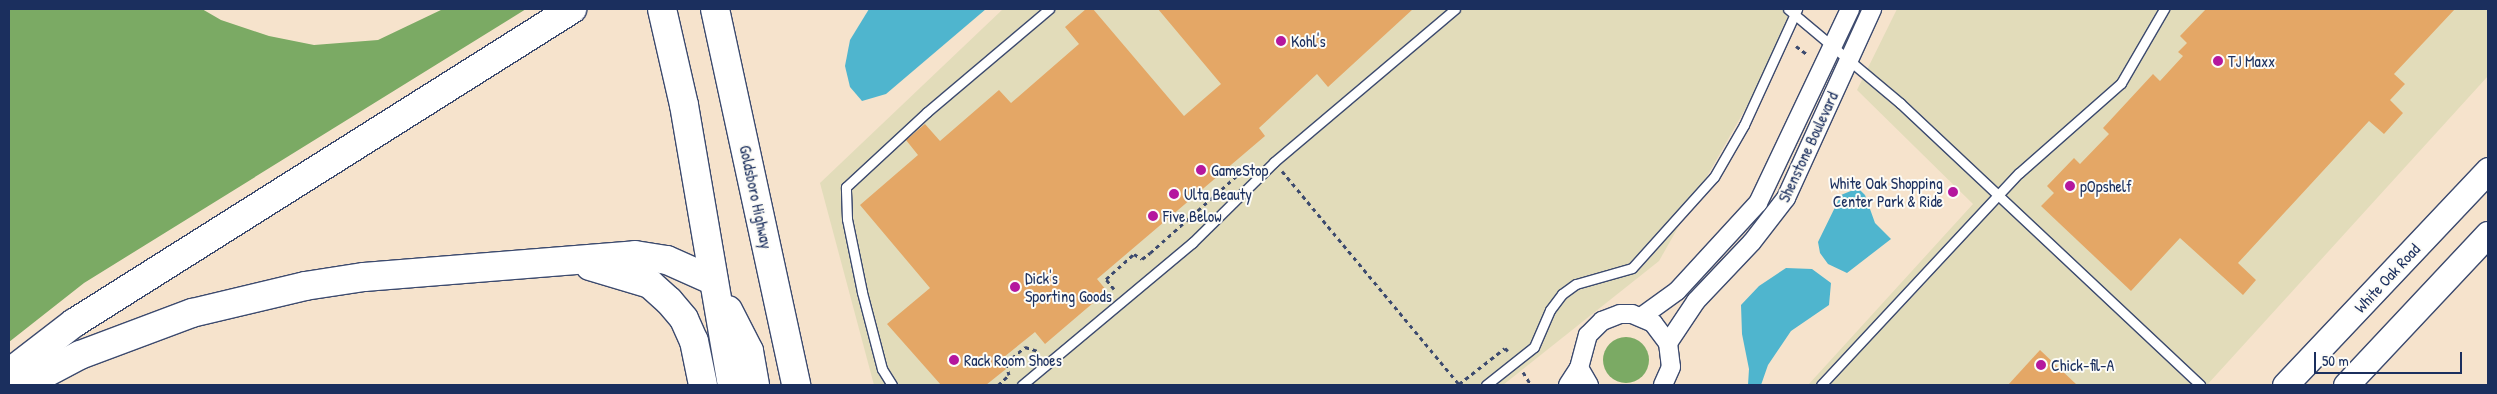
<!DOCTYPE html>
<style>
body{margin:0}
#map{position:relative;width:2497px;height:394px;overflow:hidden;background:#f6e3cc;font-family:"Patrick Hand",sans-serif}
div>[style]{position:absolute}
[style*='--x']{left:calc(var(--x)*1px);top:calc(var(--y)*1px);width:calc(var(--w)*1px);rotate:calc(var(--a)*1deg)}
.built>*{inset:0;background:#e2dcba}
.forest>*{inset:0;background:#7baa64}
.round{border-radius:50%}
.water>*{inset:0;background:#4fb5ce}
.building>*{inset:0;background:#e4a766}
.path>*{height:3px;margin-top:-1.5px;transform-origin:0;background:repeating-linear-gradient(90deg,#3c4a6e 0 4px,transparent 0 8px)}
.roads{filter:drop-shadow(1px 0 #3c4a6e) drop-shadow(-1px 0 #3c4a6e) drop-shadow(0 1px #3c4a6e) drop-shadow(0 -1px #3c4a6e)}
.service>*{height:9px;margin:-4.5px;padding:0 4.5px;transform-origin:4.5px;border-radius:4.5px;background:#fff}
.minor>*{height:18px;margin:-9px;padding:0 9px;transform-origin:9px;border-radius:9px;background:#fff}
.secondary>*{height:25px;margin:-12.5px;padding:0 12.5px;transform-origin:12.5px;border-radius:12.5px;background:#fff}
.primary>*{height:28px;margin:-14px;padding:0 14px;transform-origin:14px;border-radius:14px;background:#fff}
.motorway>*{height:28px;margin:-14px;padding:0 14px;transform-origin:14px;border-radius:14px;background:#fff}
.dots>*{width:14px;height:14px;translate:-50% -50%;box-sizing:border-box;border:2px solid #fdfcf7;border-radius:50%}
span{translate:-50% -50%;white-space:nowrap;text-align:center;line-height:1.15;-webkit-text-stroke:4px #fdfcf7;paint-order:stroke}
.poi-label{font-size:16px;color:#1b2f5e}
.left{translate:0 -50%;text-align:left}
.right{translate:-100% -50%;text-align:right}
.street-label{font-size:16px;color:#1b2f5e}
.frame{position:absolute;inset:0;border:10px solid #1b2f5e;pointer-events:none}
.scale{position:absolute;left:2314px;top:352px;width:148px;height:22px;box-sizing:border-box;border:2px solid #1b2f5e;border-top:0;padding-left:6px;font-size:15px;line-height:18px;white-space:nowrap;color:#1b2f5e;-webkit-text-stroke:4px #fdfcf7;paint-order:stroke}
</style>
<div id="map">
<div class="built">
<i style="clip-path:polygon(1003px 9px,1802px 9px,1659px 261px,1503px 385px,874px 385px,820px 183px)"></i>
<i style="clip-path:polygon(1897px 9px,2488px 9px,2488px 76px,2207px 385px,1808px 385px,1973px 204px,1857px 90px)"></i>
</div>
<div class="forest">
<i style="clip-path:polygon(9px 9px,202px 9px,221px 20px,269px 36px,314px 45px,378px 40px,443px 9px,526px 9px,84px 283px,9px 342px)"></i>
<i class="round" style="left:1603px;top:337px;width:46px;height:46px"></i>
</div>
<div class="water">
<i style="clip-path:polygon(869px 9px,986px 9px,886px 94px,862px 101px,850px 87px,845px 66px,850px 40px)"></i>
<i style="clip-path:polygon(1858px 188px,1865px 195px,1875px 223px,1891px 239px,1847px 273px,1828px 264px,1820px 253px,1818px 242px,1841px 195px)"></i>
<i style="clip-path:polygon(1786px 268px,1812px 269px,1831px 283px,1829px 305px,1791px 331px,1768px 365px,1761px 385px,1748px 385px,1749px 369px,1742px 334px,1741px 305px,1759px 286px)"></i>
</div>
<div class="building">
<i style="clip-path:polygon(1086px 9px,1093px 9px,1184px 116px,1221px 84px,1158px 9px,1413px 9px,1328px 87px,1317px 74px,1259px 128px,1265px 136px,1097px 279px,1107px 291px,1045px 344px,1035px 332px,999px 361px,1006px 369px,986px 385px,941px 385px,887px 324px,930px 288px,860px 205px,918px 155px,906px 140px,925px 124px,940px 141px,999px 90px,1011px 103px,1079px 44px,1065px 27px)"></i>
<i style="clip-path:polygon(2206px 9px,2455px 9px,2394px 74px,2405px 84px,2390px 100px,2403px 113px,2384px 134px,2369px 121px,2238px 263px,2256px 280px,2243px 295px,2180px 238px,2131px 291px,2041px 206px,2054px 193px,2047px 186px,2074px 158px,2080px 164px,2109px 134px,2103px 128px,2153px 74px,2160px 81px,2183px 56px,2178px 52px,2187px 43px,2180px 36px)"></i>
<i style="clip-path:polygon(2040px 350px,2077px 385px,2008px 385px)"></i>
</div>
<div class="path">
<i style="--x:1796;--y:46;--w:15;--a:37"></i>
<i style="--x:1282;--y:171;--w:277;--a:50.3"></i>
<i style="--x:1459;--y:384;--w:58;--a:-38"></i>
<i style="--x:1505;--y:348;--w:4;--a:45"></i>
<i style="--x:1114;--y:289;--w:13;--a:-129"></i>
<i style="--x:1106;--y:279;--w:38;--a:-42"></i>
<i style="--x:1134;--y:254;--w:9;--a:32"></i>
<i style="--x:1142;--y:259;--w:10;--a:-37"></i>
<i style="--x:1150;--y:253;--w:134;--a:-41.7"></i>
<i style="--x:1523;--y:372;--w:15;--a:58"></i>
<i style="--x:998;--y:385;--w:15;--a:-42"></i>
<i style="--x:1009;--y:375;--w:12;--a:-104"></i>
<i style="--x:1006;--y:363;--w:25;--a:-40"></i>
<i style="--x:1025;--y:347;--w:14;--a:17"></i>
</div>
<div class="roads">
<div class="service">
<i style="--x:1788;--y:9;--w:146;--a:40"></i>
<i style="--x:1900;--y:103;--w:412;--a:43.2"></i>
<i style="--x:892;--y:385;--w:19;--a:-122"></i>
<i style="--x:882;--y:369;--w:80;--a:-104.6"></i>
<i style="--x:862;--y:292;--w:75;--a:-101.6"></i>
<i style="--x:847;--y:219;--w:32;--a:-92"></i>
<i style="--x:846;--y:187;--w:110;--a:-42.8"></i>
<i style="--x:927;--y:112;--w:160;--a:-40.2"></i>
<i style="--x:1022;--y:385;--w:222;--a:-39.9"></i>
<i style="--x:1192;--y:243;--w:115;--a:-44.6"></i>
<i style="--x:1274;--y:162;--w:237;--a:-40.2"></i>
<i style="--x:1486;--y:385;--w:61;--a:-38.4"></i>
<i style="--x:1534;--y:347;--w:40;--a:-66.6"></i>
<i style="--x:1550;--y:310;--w:20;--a:-53"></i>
<i style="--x:1562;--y:294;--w:17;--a:-36"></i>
<i style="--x:1576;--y:284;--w:58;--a:-15.9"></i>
<i style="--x:1632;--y:268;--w:122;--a:-48"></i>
<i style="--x:1714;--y:177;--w:60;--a:-60"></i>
<i style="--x:1744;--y:125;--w:128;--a:-65.4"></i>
<i style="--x:1821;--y:385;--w:290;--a:-47"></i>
<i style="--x:2019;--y:173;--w:136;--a:-41.4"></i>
<i style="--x:2121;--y:83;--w:86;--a:-59.8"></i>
</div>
<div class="minor">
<i style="--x:1641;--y:317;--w:44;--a:-35.8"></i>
<i style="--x:1677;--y:291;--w:120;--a:-47.4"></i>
<i style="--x:1758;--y:203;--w:215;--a:-64.6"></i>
<i style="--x:1668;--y:343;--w:50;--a:-56.3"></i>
<i style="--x:1696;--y:301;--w:81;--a:-46.5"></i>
<i style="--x:1752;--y:242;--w:56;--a:-52.3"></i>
<i style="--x:1786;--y:198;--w:208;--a:-65.5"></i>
<i style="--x:1568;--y:385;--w:20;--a:-57"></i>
<i style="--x:1589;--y:385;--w:20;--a:-120"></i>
<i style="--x:1579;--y:368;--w:34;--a:-75"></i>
<i style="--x:1588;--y:335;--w:20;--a:-45"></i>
<i style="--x:1602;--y:321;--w:19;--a:-21"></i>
<i style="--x:1620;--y:314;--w:12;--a:0"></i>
<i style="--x:1632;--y:314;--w:23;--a:23"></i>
<i style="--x:1653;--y:323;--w:25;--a:53"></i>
<i style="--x:1668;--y:343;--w:24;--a:83"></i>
<i style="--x:1671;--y:367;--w:20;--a:114"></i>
</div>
<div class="secondary">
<i style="--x:2285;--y:385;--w:296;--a:-46.6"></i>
<i style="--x:2346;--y:385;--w:207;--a:-46.8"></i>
</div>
<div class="primary">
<i style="--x:662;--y:9;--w:98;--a:77.1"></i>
<i style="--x:684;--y:105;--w:284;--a:80.3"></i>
<i style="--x:715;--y:9;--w:385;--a:77.8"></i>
<i style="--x:728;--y:310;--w:46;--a:62.9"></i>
<i style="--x:749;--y:351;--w:35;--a:80"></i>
</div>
<div class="motorway">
<i style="--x:590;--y:266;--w:63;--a:16.7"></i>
<i style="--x:650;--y:284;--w:25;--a:42"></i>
<i style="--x:669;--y:301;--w:23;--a:50"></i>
<i style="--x:684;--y:319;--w:24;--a:66"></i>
<i style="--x:694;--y:341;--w:45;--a:78.4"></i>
<i style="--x:9;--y:373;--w:82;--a:-37.6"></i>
<i style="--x:74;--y:323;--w:589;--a:-32.23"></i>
<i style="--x:23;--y:385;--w:64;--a:-27.8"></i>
<i style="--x:80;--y:355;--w:120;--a:-20.6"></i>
<i style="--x:192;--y:313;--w:116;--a:-13.4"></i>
<i style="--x:305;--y:286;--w:60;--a:-8.7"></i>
<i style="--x:364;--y:277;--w:272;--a:-4.6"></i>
<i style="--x:635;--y:255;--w:32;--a:9"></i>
<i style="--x:667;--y:260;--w:51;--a:24.1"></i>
</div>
</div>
<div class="dots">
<i style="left:1281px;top:41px;background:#b5179e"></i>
<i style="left:2218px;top:61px;background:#b5179e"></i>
<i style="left:1201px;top:170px;background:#b5179e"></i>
<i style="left:2070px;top:186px;background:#b5179e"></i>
<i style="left:1953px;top:192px;background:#b5179e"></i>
<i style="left:1174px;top:194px;background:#b5179e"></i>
<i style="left:1153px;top:216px;background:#b5179e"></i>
<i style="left:1015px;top:287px;background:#b5179e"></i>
<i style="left:954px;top:360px;background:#b5179e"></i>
<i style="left:2041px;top:365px;background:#b5179e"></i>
</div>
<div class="poi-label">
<span class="left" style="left:1291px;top:41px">Kohl's</span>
<span class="left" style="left:2228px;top:61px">TJ Maxx</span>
<span class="left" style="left:1211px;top:170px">GameStop</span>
<span class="right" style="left:1943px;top:192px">White Oak Shopping<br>Center Park &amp; Ride</span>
<span class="left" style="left:2080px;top:186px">pOpshelf</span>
<span class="left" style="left:1184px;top:194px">Ulta Beauty</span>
<span class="left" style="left:1163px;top:216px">Five Below</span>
<span class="left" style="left:1025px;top:287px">Dick's<br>Sporting Goods</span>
<span class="left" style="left:964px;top:360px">Rack Room Shoes</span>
<span class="left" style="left:2051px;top:365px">Chick-fil-A</span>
</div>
<div class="street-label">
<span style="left:1808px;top:147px;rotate:-65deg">Shenstone Boulevard</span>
<span style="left:756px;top:197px;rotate:78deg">Goldsboro Highway</span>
<span style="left:2387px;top:278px;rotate:-47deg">White Oak Road</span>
</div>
<div class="frame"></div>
<div class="scale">50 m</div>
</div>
